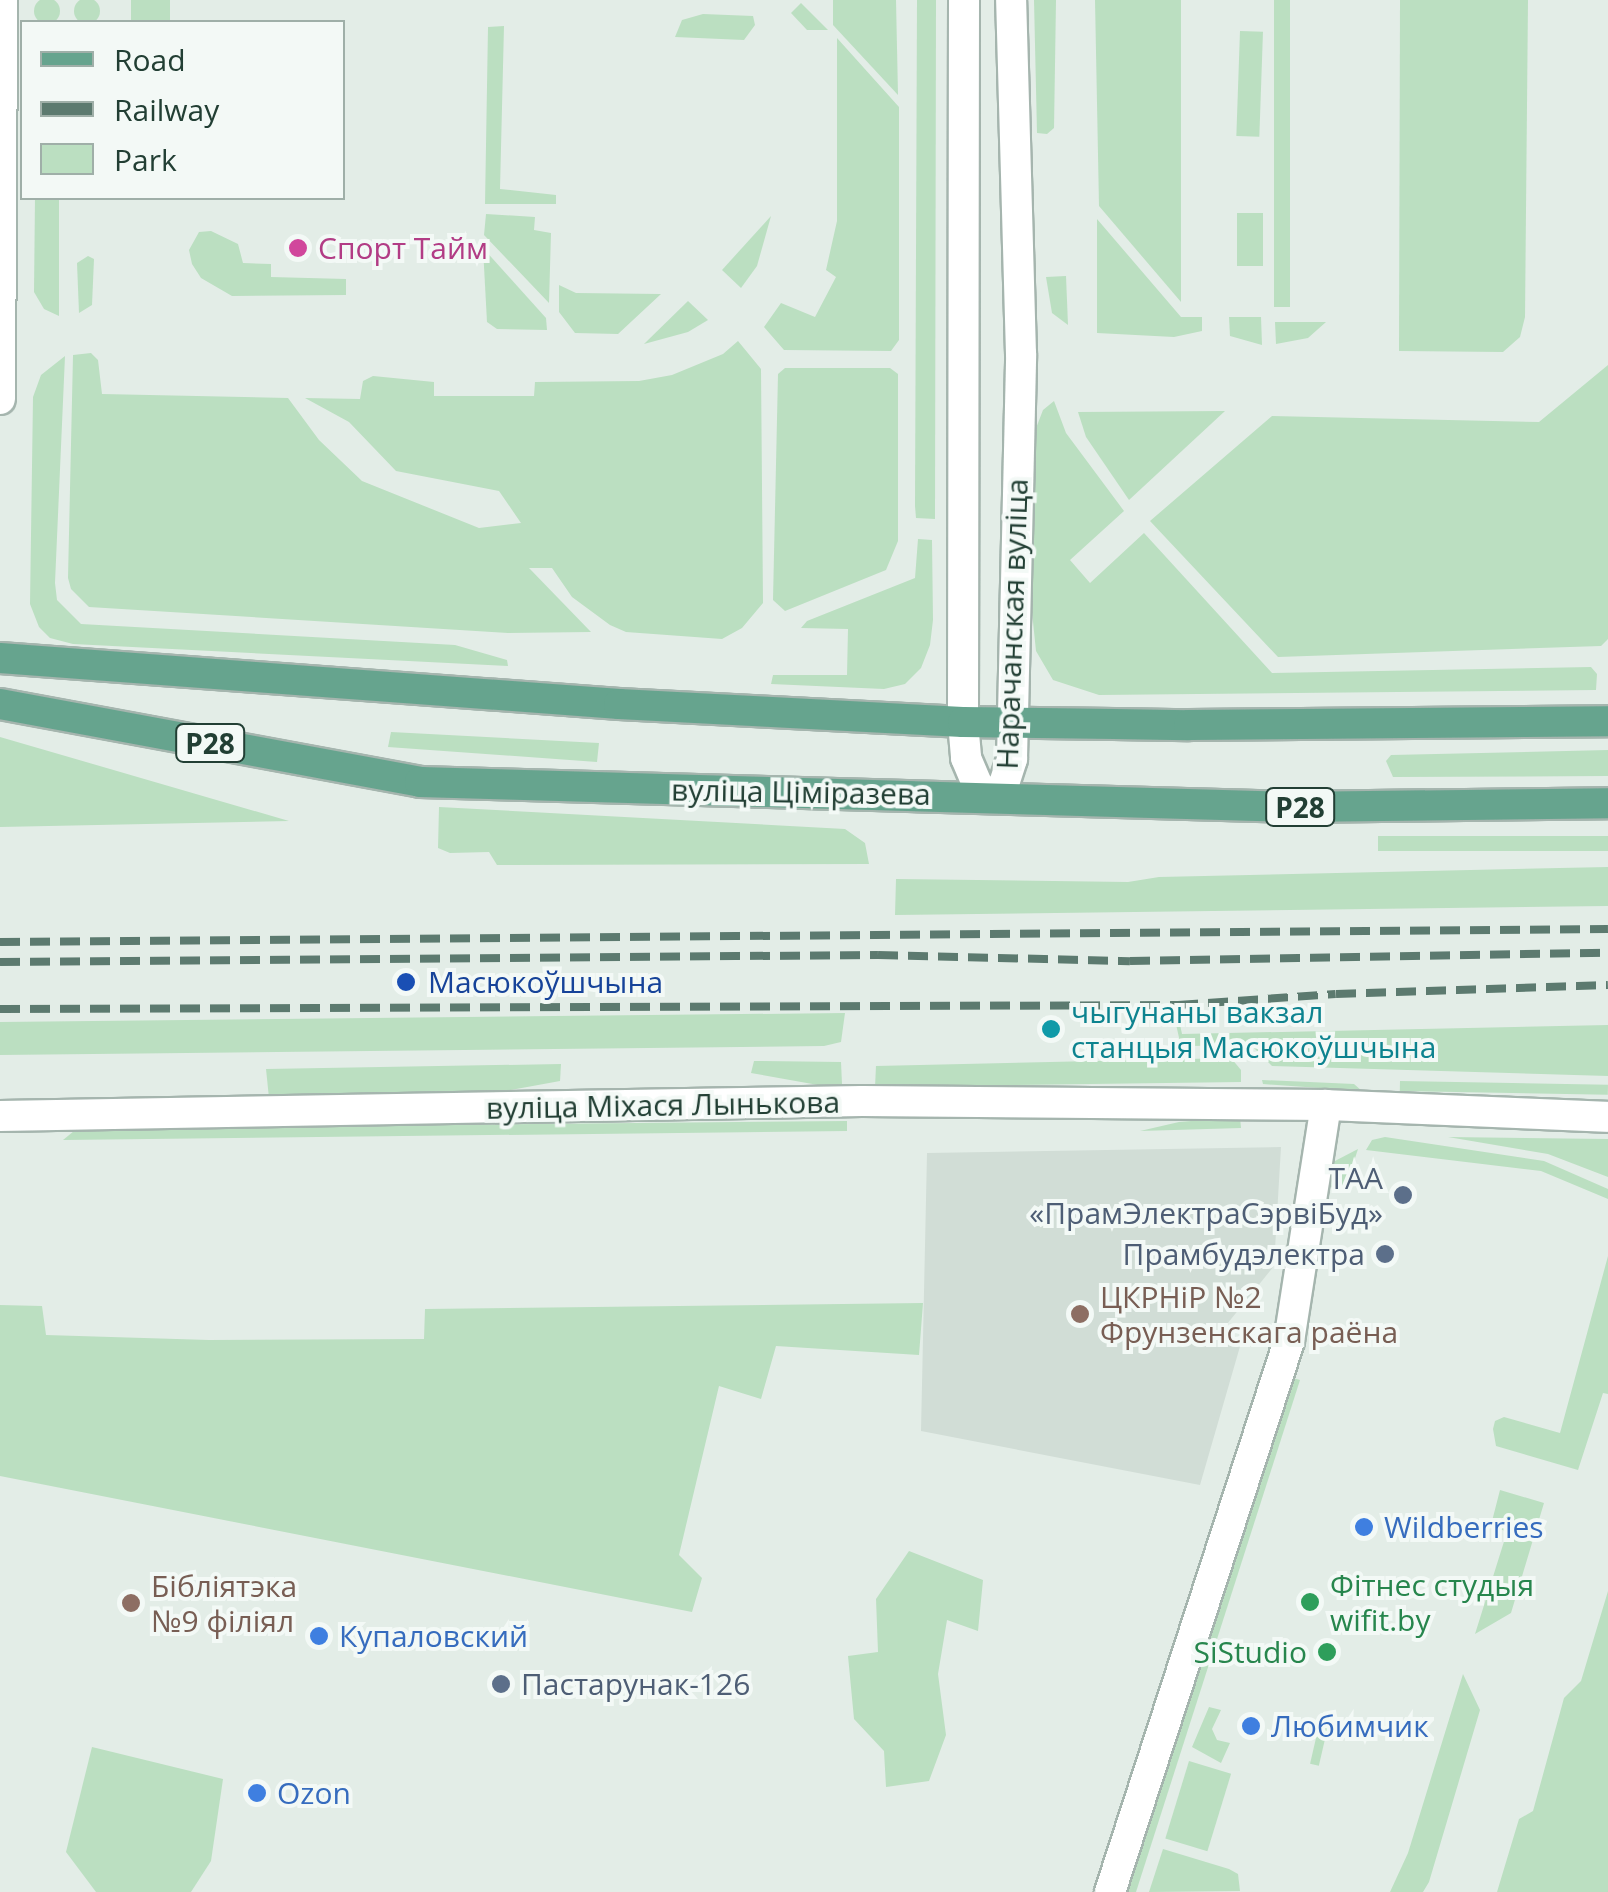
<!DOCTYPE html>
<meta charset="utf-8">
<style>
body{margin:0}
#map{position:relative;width:1608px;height:1892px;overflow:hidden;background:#e3ede7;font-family:"Open Sans",sans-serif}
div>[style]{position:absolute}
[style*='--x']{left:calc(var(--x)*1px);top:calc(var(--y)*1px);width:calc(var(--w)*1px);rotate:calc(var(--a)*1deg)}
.built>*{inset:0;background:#d1ddd6}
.green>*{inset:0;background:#bbdfc1;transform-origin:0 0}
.round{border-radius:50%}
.roads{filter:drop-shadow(2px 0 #a5b5ae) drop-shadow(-2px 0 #a5b5ae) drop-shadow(0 2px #a5b5ae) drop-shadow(0 -2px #a5b5ae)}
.street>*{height:30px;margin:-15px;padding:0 15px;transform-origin:15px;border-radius:15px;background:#fff}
.secondary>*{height:30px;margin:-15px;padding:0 15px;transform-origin:15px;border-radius:15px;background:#fff}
.primary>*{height:30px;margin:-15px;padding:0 15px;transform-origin:15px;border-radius:15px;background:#66a48e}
.rail>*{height:8px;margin-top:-4px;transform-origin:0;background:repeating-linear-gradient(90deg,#5c7a6f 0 20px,transparent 0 30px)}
.dots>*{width:28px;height:28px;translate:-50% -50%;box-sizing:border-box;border:5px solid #f3f9f6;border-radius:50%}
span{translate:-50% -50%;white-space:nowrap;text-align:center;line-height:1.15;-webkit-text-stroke:8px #f3f9f6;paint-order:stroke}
.shield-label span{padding:2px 8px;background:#f3f9f6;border:2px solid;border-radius:8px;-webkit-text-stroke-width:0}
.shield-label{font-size:28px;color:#223f34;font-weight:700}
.hotel-label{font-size:30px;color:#b23c85}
.left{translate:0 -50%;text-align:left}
.street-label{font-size:30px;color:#223f34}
.transit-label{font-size:30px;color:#164399}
.culture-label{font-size:30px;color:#0d838f}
.service-label{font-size:30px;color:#4e5e75}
.right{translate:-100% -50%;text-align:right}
.education-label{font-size:30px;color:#785e54}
.shop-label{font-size:30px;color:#366cbe}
.leisure-label{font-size:30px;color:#27864d}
.legend{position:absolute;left:20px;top:20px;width:325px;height:180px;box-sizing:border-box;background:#f3f9f6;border:2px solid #9fafa8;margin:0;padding:12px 18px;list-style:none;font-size:30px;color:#223f34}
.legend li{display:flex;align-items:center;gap:20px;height:50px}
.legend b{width:50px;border:2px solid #9fafa8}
</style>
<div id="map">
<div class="built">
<i style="clip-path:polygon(1281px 1147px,1274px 1266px,1223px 1329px,1241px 1343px,1200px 1485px,921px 1431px,927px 1153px)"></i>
</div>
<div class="green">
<i class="round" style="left:34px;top:-2px;width:26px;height:26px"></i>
<i class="round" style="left:74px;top:-2px;width:26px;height:26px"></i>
<i style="left:131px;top:0;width:39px;height:22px"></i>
<i style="clip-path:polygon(833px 0,896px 0,898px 95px,833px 25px)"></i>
<i style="clip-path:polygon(917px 0,936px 0,935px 519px,916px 518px,915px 506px)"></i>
<i style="clip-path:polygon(1034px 0,1056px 0,1054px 128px,1047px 134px,1037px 133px)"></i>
<i style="clip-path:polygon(1095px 0,1181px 0,1181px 302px,1099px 206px)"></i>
<i style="left:1274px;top:0;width:16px;height:307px"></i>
<i style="clip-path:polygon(1400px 0,1528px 0,1525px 317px,1520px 337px,1503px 352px,1399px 351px)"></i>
<i style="clip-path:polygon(801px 3px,828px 30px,807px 30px,791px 13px)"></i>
<i style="clip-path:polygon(703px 14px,753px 16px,755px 25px,744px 40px,675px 37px,682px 20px)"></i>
<i style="clip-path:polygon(504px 26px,500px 189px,556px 195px,556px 204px,485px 204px,488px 27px)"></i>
<i style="left:1240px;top:31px;width:23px;height:105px;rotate:2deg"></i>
<i style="clip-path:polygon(837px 38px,899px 107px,899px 340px,891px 351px,784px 350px,764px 327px,781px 303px,815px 317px,836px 277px,826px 270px,837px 221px)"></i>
<i style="clip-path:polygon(35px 198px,59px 198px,59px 316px,44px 309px,34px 292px)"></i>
<i style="left:1237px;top:213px;width:26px;height:53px"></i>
<i style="clip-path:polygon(486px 214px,535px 217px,534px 230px,551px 233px,549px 303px,484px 235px)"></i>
<i style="clip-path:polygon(771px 216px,757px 266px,741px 288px,722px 270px)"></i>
<i style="clip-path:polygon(1097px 219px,1181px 317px,1202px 317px,1202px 331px,1174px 337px,1097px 333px)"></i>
<i style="clip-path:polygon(211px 231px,238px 244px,243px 263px,271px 264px,271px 277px,346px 279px,346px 295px,232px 296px,201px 278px,192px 264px,189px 250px,199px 232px)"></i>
<i style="clip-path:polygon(483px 248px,546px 318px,547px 330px,497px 329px,487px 322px)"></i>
<i style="clip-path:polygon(88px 256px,94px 259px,92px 305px,79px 313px,77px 263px)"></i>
<i style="clip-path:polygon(1066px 276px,1068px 325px,1052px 313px,1046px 277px)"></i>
<i style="clip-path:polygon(559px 285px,576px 293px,661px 294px,618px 334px,575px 333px,559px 312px)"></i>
<i style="clip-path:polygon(688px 301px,708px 320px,688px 332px,644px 344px)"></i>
<i style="clip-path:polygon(1229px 317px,1261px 317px,1262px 345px,1230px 336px)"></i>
<i style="clip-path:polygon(1275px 322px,1326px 322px,1308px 338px,1276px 344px)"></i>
<i style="clip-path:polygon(738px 341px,761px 369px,763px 603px,742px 628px,722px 639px,626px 632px,610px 625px,572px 597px,552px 568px,529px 568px,591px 632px,508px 633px,89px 607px,71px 589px,68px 578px,73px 355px,91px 353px,98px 360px,102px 394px,288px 398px,319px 440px,362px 481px,479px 528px,521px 523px,499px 491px,396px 471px,349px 422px,305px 398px,360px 399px,363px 381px,373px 376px,434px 382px,434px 396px,534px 396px,535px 382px,639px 381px,672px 375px,723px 354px)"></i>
<i style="clip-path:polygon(65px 356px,55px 583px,57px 600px,81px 624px,455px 645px,507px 660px,508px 666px,73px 644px,50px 638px,39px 627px,30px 604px,33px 397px,41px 375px)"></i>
<i style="clip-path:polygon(1608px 365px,1608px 639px,1601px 646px,1278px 657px,1150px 521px,1272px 416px,1539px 422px)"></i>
<i style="clip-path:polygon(785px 368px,890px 368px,898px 374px,898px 541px,886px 570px,785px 611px,773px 600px,778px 374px)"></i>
<i style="clip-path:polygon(1054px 401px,1066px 433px,1124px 511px,1070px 560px,1090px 583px,1144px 533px,1272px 673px,1591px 667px,1597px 674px,1596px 690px,1099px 695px,1053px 680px,1036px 651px,1032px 612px,1033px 436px,1043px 410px)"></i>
<i style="clip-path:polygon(1225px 411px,1129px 500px,1086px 437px,1078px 412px)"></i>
<i style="clip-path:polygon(918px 539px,932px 540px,933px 620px,930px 645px,921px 668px,905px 684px,884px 689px,771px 684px,773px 675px,847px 675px,848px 629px,801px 628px,807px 621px,915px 578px)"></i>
<i style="clip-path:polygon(391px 732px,599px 743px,597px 762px,388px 747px)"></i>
<i style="clip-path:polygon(0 737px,289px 821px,0 827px)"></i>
<i style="clip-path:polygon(1608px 750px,1608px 776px,1393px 777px,1386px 761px,1391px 755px)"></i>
<i style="clip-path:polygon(439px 807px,845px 829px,865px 843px,869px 864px,497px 865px,489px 852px,450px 853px,438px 848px)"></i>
<i style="left:1608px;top:836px;width:15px;height:230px;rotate:90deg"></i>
<i style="clip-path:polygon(1608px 867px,1608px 906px,895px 915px,896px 879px,1128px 882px,1159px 877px)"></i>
<i style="clip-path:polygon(1177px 1010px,1182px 1034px,1608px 1025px,1608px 1076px,1272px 1066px,1251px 1045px,1190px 1046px,1180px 1042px,1173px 1011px)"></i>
<i style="clip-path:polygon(845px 1013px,841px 1042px,824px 1046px,0 1055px,0 1022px)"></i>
<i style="clip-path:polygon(1231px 1058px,1241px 1070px,1241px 1082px,875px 1087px,876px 1066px)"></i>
<i style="clip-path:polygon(754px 1061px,841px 1062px,842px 1084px,818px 1085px,751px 1073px)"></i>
<i style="clip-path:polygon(561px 1064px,560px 1081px,495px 1093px,269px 1098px,266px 1069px)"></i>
<i style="clip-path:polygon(1262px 1080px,1354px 1084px,1362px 1091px,1263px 1084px)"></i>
<i style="left:1400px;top:1081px;width:208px;height:10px;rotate:1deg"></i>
<i style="clip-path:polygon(1240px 1117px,1241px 1128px,1140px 1131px,1179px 1122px)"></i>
<i style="clip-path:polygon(847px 1121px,847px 1131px,63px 1140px,74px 1131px,107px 1128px)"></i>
<i style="clip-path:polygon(1385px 1137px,1544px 1161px,1608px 1189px,1608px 1199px,1541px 1171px,1366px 1150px,1372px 1140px)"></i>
<i style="clip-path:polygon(1448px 1137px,1608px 1139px,1608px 1177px,1548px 1154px)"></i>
<i style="clip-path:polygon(1358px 1149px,1345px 1189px,1321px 1186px,1333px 1162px)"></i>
<i style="clip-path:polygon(1608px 1256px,1608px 1394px,1603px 1393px,1578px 1470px,1496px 1446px,1493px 1429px,1495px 1421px,1504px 1417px,1560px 1433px)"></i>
<i style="clip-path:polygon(923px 1303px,919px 1355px,776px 1346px,761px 1399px,719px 1386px,679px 1555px,702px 1578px,692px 1612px,0 1476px,0 1305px,42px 1306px,46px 1335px,209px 1340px,424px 1339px,425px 1309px)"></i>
<i style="clip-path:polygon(1293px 1378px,1300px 1380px,1136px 1892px,1127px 1892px)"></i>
<i style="clip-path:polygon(1500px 1490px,1544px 1503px,1511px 1613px,1475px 1634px,1507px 1532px,1491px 1525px)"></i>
<i style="clip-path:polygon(909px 1551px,983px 1580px,978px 1631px,947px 1620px,938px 1674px,946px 1735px,929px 1781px,886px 1787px,884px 1751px,854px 1719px,848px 1656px,878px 1652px,876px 1599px)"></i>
<i style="clip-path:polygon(1608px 1591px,1608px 1892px,1497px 1892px,1519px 1819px,1533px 1811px,1564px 1698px,1581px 1681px)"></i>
<i style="clip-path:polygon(1463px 1674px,1480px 1710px,1429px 1882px,1423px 1892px,1390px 1892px,1408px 1853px)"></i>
<i style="clip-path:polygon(1209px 1707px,1221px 1710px,1212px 1729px,1217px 1740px,1230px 1743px,1221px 1763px,1192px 1747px)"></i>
<i style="left:1322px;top:1712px;width:9px;height:53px;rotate:13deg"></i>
<i style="clip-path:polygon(92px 1747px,223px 1779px,211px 1861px,191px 1892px,96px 1892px,66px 1852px)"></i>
<i style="left:1189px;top:1761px;width:44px;height:81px;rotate:17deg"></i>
<i style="clip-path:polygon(1163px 1849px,1229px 1869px,1238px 1874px,1240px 1891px,1149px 1892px)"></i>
</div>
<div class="roads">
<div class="street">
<i style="--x:0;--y:1116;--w:862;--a:-1"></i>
<i style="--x:862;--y:1101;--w:464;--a:0.5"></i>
</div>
<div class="secondary">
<i style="--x:964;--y:0;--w:722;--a:90.08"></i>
<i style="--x:963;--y:722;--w:36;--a:85"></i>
<i style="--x:966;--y:758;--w:30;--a:67"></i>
<i style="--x:978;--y:786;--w:17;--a:36"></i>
<i style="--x:992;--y:796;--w:12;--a:-31"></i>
<i style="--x:1002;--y:790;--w:33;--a:-72"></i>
<i style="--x:1012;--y:759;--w:405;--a:-88.7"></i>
<i style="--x:1021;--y:354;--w:354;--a:-91.6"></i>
<i style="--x:0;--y:399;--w:399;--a:-89.7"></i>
<i style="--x:1110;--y:1892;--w:579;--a:-72"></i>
<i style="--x:1289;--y:1341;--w:239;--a:-81.1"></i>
<i style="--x:1326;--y:1105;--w:282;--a:2.4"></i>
</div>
<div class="primary">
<i style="--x:0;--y:658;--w:621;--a:4.25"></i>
<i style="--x:619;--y:704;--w:344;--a:3"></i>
<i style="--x:963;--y:722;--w:226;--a:0.8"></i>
<i style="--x:1189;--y:725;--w:419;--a:-0.5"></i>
<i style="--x:0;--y:704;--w:427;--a:10.5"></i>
<i style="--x:420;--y:782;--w:873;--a:1.64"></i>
<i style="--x:1293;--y:807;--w:315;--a:-0.7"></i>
</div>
</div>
<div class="rail">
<i style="--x:0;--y:942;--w:1608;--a:-0.46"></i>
<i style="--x:0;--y:962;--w:878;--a:-0.46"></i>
<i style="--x:878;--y:955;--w:252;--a:1.4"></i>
<i style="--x:1130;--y:961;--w:478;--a:-1"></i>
<i style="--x:0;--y:1009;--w:1178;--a:-0.19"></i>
<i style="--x:1178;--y:1005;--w:158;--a:-4"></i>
<i style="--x:1336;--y:994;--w:272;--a:-1.9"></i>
</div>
<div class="dots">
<i style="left:298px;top:248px;background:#d1479c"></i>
<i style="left:406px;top:982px;background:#1a4fb4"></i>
<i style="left:1051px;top:1029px;background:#0f9aa8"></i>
<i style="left:1403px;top:1195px;background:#5c6f8a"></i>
<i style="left:1385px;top:1254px;background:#5c6f8a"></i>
<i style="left:1080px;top:1314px;background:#8d6e63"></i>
<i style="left:1364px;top:1527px;background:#3f7fe0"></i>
<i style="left:1310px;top:1602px;background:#2e9e5b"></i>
<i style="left:131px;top:1603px;background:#8d6e63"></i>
<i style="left:319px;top:1636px;background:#3f7fe0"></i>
<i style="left:1327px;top:1652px;background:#2e9e5b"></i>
<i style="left:501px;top:1684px;background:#5c6f8a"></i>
<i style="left:1251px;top:1726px;background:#3f7fe0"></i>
<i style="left:257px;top:1793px;background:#3f7fe0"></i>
</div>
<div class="shield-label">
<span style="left:210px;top:743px">Р28</span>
<span style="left:1300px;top:807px">Р28</span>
</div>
<div class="hotel-label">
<span class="left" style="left:318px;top:248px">Спорт Тайм</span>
</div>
<div class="street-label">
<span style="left:1012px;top:624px;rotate:-88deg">Нарачанская вуліца</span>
<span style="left:801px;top:792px;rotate:1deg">вуліца Ціміразева</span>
<span style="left:663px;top:1105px;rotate:-1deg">вуліца Міхася Лынькова</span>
</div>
<div class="transit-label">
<span class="left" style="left:428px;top:982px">Масюкоўшчына</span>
</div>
<div class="culture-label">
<span class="left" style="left:1071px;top:1029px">чыгунаны вакзал<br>станцыя Масюкоўшчына</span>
</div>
<div class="service-label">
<span class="right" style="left:1383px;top:1195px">ТАА<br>«ПрамЭлектраСэрвіБуд»</span>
<span class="right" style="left:1365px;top:1254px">Прамбудэлектра</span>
<span class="left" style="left:521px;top:1684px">Пастарунак-126</span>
</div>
<div class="education-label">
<span class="left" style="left:1100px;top:1314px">ЦКРНіР №2<br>Фрунзенскага раёна</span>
<span class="left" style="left:151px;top:1603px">Бібліятэка<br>№9 філіял</span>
</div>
<div class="shop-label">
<span class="left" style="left:1384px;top:1527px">Wildberries</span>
<span class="left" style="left:339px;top:1636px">Купаловский</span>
<span class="left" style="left:1271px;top:1726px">Любимчик</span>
<span class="left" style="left:277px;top:1793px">Ozon</span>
</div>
<div class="leisure-label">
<span class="left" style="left:1330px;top:1602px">Фітнес студыя<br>wifit.by</span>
<span class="right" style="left:1307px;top:1652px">SiStudio</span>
</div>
<ul class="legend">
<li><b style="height:12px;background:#66a48e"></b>Road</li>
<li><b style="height:12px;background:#5c7a6f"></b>Railway</li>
<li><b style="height:28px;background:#bbdfc1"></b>Park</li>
</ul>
</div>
